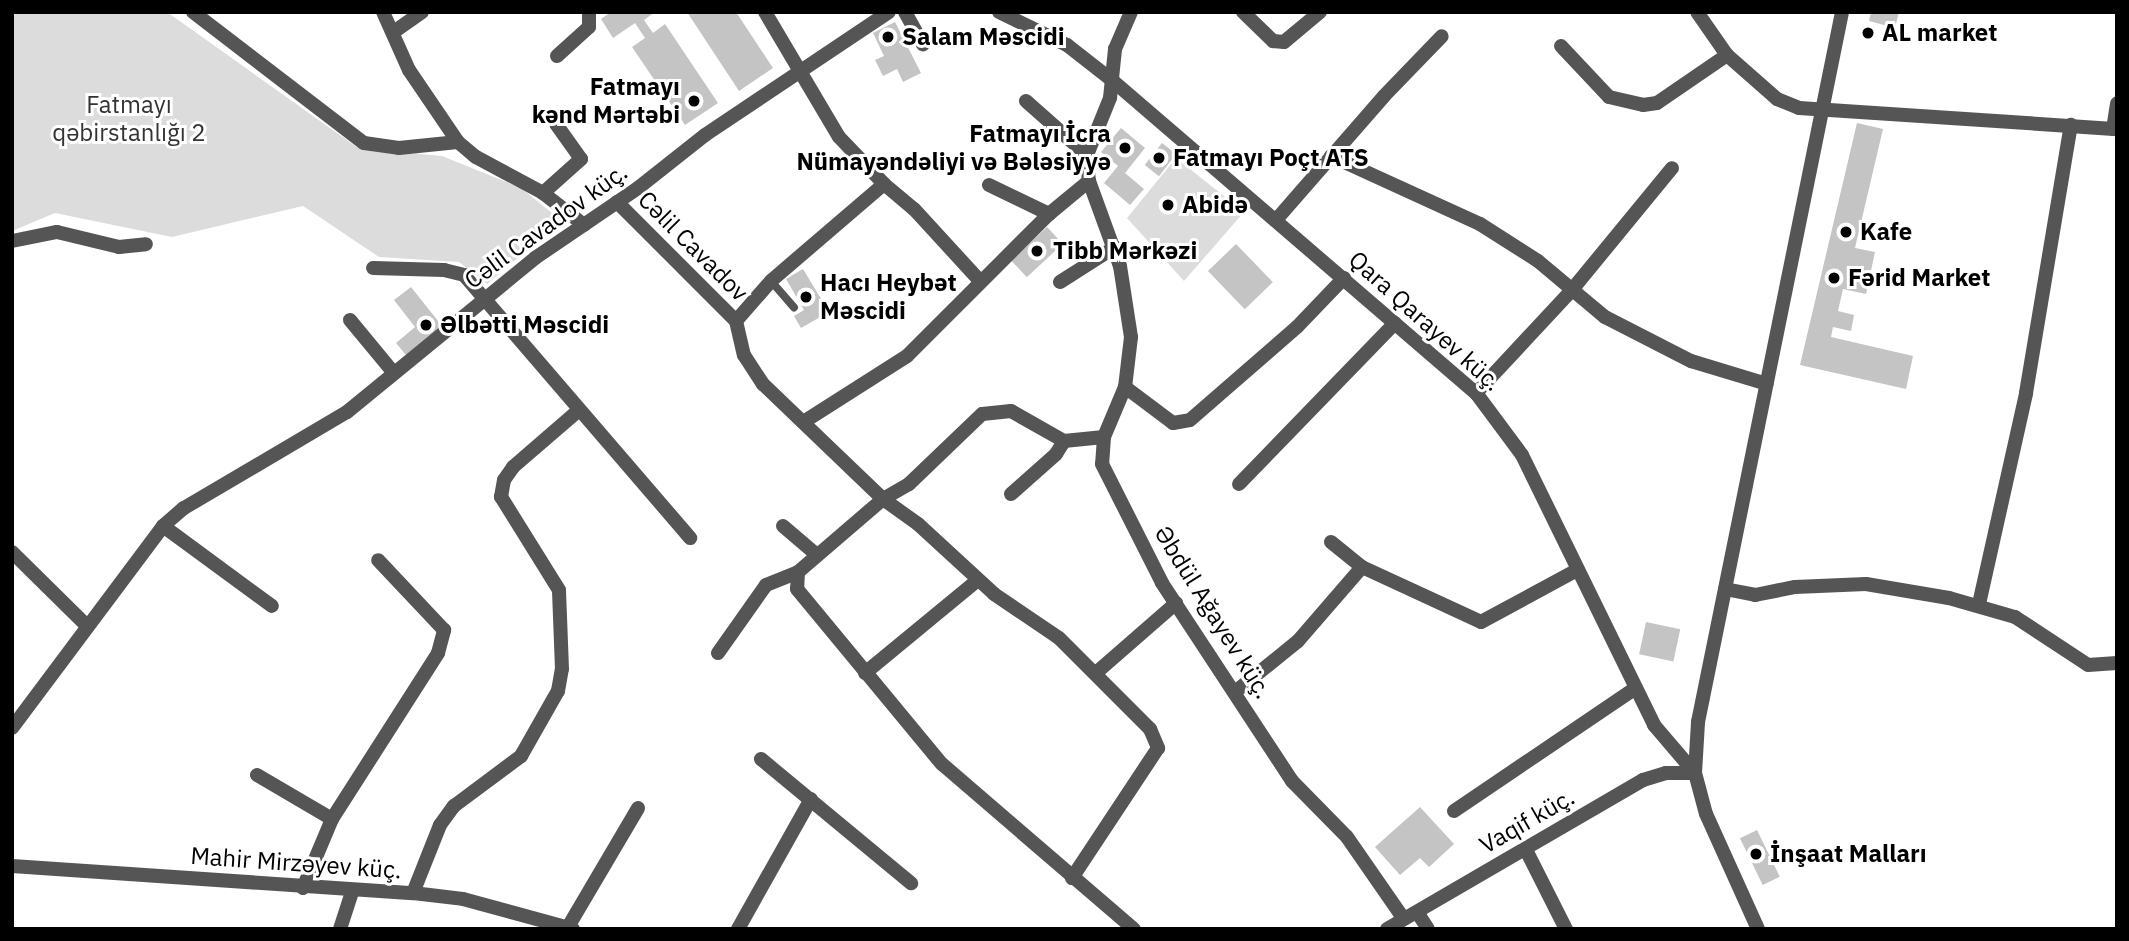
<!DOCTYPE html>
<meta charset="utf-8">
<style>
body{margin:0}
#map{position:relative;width:2129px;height:941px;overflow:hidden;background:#fff;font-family:"IBM Plex Sans",sans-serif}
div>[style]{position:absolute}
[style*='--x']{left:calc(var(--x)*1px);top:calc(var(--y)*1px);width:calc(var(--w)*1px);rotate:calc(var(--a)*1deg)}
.green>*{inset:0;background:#dcdcdc}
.building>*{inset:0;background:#c4c4c4;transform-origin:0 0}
.service>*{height:8px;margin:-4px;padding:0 4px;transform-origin:4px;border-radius:4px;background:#555}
.minor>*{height:14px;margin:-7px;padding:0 7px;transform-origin:7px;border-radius:7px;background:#555}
.tertiary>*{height:14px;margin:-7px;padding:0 7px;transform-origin:7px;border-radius:7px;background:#555}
.dots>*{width:19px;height:19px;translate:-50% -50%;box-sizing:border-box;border:4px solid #fff;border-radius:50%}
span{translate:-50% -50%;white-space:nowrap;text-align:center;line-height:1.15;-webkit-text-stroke:6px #fff;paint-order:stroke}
.poi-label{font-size:24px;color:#000;font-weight:700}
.left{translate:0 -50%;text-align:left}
.right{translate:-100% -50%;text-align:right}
.park-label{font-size:24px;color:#333}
.street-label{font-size:24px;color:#000}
.frame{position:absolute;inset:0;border:14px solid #000;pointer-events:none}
</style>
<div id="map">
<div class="green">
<i style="clip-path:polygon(12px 12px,167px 12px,358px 148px,442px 156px,521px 188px,562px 221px,487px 284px,459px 262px,379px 257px,303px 206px,172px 237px,55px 213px,12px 231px)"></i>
<i style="clip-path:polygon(1176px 158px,1244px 212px,1184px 281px,1127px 218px)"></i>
</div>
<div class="building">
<i style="clip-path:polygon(611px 12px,655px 12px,644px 20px,653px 33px,665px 24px,718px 103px,685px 125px,632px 47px,645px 38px,635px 23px,613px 38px,601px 19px)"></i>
<i style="clip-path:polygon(687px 12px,736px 12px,773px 68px,739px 91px)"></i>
<i style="clip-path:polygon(1871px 12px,1899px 12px,1895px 28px,1869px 21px)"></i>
<i style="clip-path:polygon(895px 22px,921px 73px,903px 82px,897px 69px,883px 76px,875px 60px,884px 56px,873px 33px)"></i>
<i style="clip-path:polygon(1857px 123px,1883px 129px,1855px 248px,1875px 252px,1866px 294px,1843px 289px,1838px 311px,1854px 315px,1851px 331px,1833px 327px,1831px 337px,1913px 356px,1906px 389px,1800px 365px)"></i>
<i style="clip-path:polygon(1121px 128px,1145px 148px,1125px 173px,1144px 189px,1130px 205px,1104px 183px,1118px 166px,1101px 152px)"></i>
<i style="left:1162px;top:143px;width:18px;height:28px;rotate:38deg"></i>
<i style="left:1047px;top:227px;width:23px;height:49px;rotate:47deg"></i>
<i style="left:1236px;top:244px;width:53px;height:39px;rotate:46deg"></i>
<i style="clip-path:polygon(803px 269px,829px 312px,801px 328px,794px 316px,804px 310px,786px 279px)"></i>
<i style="clip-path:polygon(411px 287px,442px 326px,406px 355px,396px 343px,415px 327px,394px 300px)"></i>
<i style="left:1646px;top:622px;width:35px;height:33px;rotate:12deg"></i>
<i style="clip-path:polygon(1420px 807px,1454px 844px,1429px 867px,1420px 858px,1400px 875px,1375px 847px)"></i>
<i style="left:1757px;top:830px;width:52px;height:19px;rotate:64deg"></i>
</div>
<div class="service">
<i style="--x:771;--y:281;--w:35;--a:49"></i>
</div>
<div class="minor">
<i style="--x:193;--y:12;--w:215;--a:37.5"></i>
<i style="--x:364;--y:143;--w:35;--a:8"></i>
<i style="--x:399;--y:148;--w:59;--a:-5.8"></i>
<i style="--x:383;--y:12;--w:64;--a:65.9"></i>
<i style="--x:409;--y:70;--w:87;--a:55.8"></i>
<i style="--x:458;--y:142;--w:23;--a:40"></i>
<i style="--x:476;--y:157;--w:76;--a:28.2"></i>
<i style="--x:543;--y:193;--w:52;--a:38"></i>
<i style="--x:765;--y:12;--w:145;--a:59.4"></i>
<i style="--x:839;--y:137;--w:65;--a:46.2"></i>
<i style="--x:884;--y:184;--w:149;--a:139.4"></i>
<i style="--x:771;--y:281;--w:53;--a:131.2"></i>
<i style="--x:736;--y:321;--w:35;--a:77"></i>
<i style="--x:744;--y:355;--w:35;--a:57"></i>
<i style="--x:763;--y:384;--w:166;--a:43.8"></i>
<i style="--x:883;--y:499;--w:112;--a:139.3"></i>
<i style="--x:798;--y:572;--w:17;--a:93"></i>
<i style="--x:797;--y:589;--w:227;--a:50.4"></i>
<i style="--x:942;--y:764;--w:253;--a:40.7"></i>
<i style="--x:905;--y:12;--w:37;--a:61"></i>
<i style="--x:999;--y:12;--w:76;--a:25.9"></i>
<i style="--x:1067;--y:45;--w:58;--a:38"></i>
<i style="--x:1113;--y:81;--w:479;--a:40.7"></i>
<i style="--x:1476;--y:393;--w:77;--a:53.4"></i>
<i style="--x:1522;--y:455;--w:301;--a:63.9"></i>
<i style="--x:1654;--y:725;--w:63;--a:49.5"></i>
<i style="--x:1131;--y:12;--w:40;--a:113.4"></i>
<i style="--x:1115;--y:49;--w:49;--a:95.8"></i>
<i style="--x:1110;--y:98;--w:61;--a:112"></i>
<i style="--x:1087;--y:155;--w:26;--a:86"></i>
<i style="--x:1089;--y:181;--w:90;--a:70"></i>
<i style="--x:1120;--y:266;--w:72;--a:81.2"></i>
<i style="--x:1131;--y:337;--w:50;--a:96.8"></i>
<i style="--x:1125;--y:387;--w:54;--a:112.8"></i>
<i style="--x:1104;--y:437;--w:27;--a:94"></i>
<i style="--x:1102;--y:464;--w:133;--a:63.2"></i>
<i style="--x:1162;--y:583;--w:237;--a:56.7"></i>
<i style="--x:1292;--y:781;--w:78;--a:45.5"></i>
<i style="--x:1347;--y:837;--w:98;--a:55.3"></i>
<i style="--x:1243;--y:12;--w:42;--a:44"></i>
<i style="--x:1273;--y:41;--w:11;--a:5"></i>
<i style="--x:1284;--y:42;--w:47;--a:-39.8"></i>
<i style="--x:1697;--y:12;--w:52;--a:55.1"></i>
<i style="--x:1727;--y:55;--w:67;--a:41.3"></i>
<i style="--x:1777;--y:99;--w:24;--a:22"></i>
<i style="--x:1799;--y:108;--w:319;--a:3.8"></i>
<i style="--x:395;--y:31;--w:33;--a:-35"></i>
<i style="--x:1561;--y:46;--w:70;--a:46.7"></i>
<i style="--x:1609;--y:97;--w:35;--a:13"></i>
<i style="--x:1643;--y:105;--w:14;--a:-8"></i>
<i style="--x:1657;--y:103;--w:85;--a:-34.4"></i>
<i style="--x:557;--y:56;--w:43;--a:-42.2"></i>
<i style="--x:589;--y:27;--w:15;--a:-90"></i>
<i style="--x:1026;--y:101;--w:81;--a:41.5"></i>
<i style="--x:2113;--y:129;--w:26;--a:-81"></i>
<i style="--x:1331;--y:156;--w:164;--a:24.5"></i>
<i style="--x:1480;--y:224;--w:69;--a:32.5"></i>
<i style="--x:1538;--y:261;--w:87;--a:39.9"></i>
<i style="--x:1605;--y:317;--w:97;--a:27.1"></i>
<i style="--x:1691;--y:361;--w:79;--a:16.8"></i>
<i style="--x:884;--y:184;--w:39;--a:40"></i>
<i style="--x:914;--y:209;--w:96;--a:47.5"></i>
<i style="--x:989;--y:185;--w:67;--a:25.8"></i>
<i style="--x:543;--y:193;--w:51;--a:-41.8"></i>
<i style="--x:581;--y:159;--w:43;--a:-125.5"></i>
<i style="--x:617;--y:202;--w:168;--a:45"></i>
<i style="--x:1276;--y:220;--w:164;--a:-48.9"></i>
<i style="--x:1384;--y:96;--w:83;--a:-46"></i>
<i style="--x:12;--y:241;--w:46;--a:-11.3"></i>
<i style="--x:57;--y:232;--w:64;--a:13.6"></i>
<i style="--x:119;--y:247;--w:27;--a:-6"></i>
<i style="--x:373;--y:268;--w:71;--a:1.6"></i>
<i style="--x:444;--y:270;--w:21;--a:14"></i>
<i style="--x:464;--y:275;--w:347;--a:49.3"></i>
<i style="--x:1060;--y:282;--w:65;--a:-32.5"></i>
<i style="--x:350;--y:320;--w:67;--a:50.4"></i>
<i style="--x:1125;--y:387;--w:60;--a:36.9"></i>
<i style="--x:1173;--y:423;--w:17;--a:-10"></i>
<i style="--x:1190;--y:420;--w:142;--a:-41"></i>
<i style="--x:1297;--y:327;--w:68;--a:-46.2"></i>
<i style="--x:1476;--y:393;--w:139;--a:-47"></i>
<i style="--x:1571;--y:291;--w:159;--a:-50.6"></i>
<i style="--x:805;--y:421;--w:121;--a:-32.5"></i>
<i style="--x:907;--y:356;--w:201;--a:-45"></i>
<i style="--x:1049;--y:214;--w:52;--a:-39.5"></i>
<i style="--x:1064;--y:441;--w:61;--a:-150.5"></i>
<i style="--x:1011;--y:411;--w:29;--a:174"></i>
<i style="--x:982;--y:414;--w:101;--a:136.2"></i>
<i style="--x:909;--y:484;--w:30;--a:150"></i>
<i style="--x:883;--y:499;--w:43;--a:35.5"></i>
<i style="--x:918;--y:524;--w:103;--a:42.6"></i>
<i style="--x:994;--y:594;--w:78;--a:34.1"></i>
<i style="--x:1059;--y:638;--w:129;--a:45"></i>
<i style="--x:1150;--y:729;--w:21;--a:67"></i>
<i style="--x:1158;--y:748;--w:156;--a:123.5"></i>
<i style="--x:1239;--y:484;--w:224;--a:-45.9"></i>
<i style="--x:1011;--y:494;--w:60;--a:-41.6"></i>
<i style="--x:1056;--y:454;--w:15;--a:-58"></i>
<i style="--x:1064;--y:441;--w:40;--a:-5.7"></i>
<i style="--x:163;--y:526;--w:135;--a:36.3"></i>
<i style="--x:783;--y:526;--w:45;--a:40.5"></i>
<i style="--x:1331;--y:542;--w:40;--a:39"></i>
<i style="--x:12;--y:552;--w:104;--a:44.6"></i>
<i style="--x:1725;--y:589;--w:31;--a:11"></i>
<i style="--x:1755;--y:595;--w:41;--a:-11.3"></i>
<i style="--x:1795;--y:587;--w:71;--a:-2.4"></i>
<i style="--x:1866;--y:584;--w:84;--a:9.6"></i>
<i style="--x:1949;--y:598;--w:69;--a:16.1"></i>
<i style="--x:2015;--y:617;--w:87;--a:33.3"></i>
<i style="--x:2088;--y:665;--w:29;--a:-4"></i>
<i style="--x:1979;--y:604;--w:216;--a:-77.4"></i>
<i style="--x:2026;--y:393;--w:272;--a:-80.5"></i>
<i style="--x:718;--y:653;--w:83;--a:-54.8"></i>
<i style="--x:766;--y:585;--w:35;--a:-22"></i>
<i style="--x:1097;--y:672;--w:105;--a:-41.1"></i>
<i style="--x:865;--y:673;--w:146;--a:-39.5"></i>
<i style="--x:1235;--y:692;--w:81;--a:-39"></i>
<i style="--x:1298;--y:641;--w:98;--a:-49.1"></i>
<i style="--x:1362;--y:567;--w:131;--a:24.8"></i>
<i style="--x:1481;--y:622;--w:109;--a:-28.4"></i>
<i style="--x:12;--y:728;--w:252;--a:-53.2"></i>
<i style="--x:163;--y:526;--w:28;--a:-41"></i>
<i style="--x:184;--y:508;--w:189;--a:-30.5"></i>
<i style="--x:347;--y:412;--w:243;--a:-39.3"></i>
<i style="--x:535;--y:258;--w:125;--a:-34.2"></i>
<i style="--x:638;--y:188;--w:85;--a:-38.3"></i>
<i style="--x:705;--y:135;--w:221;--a:-33.8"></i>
<i style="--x:761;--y:759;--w:195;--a:39.6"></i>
<i style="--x:257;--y:775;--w:87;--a:30.4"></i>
<i style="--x:1454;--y:811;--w:217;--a:-34.1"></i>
<i style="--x:1525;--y:848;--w:91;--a:63.2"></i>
<i style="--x:12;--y:866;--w:402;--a:3.9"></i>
<i style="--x:413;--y:893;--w:50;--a:6.8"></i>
<i style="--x:463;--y:899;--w:114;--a:15.3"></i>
<i style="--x:303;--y:888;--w:75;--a:-67.2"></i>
<i style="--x:332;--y:819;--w:197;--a:-57.4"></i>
<i style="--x:438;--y:653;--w:24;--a:-75"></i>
<i style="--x:444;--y:630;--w:96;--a:-133.3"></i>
<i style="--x:413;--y:893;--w:73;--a:-68.3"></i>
<i style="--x:440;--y:825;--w:24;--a:-54"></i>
<i style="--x:454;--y:806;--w:84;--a:-36.7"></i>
<i style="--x:521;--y:756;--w:75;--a:-60.4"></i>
<i style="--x:558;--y:691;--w:22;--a:-80"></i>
<i style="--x:562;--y:669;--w:79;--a:-92.2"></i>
<i style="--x:559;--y:590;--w:110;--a:-121.9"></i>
<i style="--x:501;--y:497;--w:17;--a:-80"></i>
<i style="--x:504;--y:480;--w:16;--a:-55"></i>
<i style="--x:513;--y:467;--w:87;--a:-40.8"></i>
<i style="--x:1417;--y:912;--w:20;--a:57"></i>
<i style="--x:568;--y:927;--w:138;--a:-59.5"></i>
<i style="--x:340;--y:929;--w:40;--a:-72"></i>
<i style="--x:738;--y:929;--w:149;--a:-60.7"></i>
<i style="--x:1387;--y:929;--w:296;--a:-30.2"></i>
<i style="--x:1643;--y:780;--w:24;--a:-17"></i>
<i style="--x:1666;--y:773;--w:29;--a:0"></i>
</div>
<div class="tertiary">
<i style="--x:1758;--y:929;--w:126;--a:-114.3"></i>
<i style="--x:1706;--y:814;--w:42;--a:-105"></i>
<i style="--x:1695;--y:773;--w:51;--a:-86.6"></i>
<i style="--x:1698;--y:722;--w:724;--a:-78.53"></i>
</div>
<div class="dots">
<i style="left:1868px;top:33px;background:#000"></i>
<i style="left:888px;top:37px;background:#000"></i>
<i style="left:694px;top:101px;background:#000"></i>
<i style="left:1125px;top:148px;background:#000"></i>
<i style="left:1159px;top:158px;background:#000"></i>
<i style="left:1168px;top:205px;background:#000"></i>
<i style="left:1846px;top:232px;background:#000"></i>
<i style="left:1037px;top:251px;background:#000"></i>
<i style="left:1834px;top:278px;background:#000"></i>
<i style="left:806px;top:297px;background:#000"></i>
<i style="left:426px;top:325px;background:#000"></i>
<i style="left:1756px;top:854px;background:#000"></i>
</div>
<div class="poi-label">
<span class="left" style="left:1882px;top:33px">AL market</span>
<span class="left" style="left:902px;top:37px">Salam Məscidi</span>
<span class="right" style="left:680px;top:101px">Fatmayı<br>kənd Mərtəbi</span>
<span class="right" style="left:1111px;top:148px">Fatmayı İcra<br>Nümayəndəliyi və Bələsiyyə</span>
<span class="left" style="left:1173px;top:158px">Fatmayı Poçt ATS</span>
<span class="left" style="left:1182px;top:205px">Abidə</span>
<span class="left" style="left:1860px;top:232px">Kafe</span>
<span class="left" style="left:1053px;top:251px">Tibb Mərkəzi</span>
<span class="left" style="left:1848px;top:278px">Fərid Market</span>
<span class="left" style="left:820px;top:297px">Hacı Heybət<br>Məscidi</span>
<span class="left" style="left:440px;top:325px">Əlbətti Məscidi</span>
<span class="left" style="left:1770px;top:854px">İnşaat Malları</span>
</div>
<div class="park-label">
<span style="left:129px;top:119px">Fatmayı<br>qəbirstanlığı 2</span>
</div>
<div class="street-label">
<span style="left:546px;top:226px;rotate:-36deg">Cəlil Cavadov küç.</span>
<span style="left:693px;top:246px;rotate:45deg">Cəlil Cavadov</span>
<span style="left:1425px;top:321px;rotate:42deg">Qara Qarayev küç.</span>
<span style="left:1213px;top:612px;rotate:58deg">Əbdül Ağayev küç.</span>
<span style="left:1527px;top:821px;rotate:-30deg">Vaqif küç.</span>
<span style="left:296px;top:863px;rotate:4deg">Mahir Mirzəyev küç.</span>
</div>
<div class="frame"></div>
</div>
